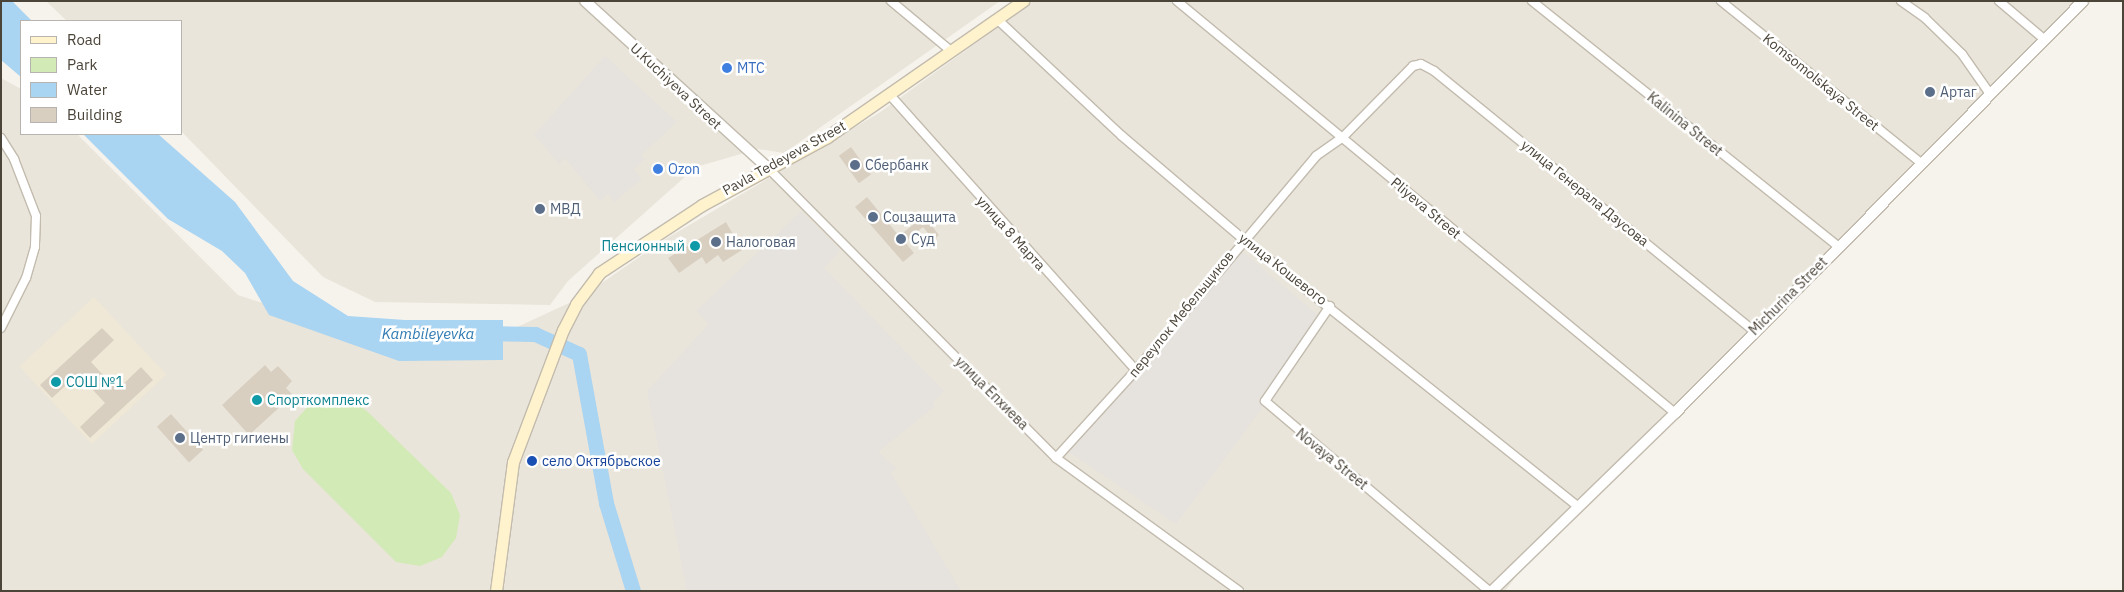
<!DOCTYPE html>
<meta charset="utf-8">
<style>
body{margin:0}
#map{position:relative;width:2124px;height:592px;overflow:hidden;background:#f6f3ec;font-family:"IBM Plex Sans",sans-serif}
div>[style]{position:absolute}
[style*='--x']{left:calc(var(--x)*1px);top:calc(var(--y)*1px);width:calc(var(--w)*1px);rotate:calc(var(--a)*1deg)}
.residential>*{inset:0;background:#eae5da}
.industrial>*{inset:0;background:#e6e2dd}
.education>*{inset:0;background:#efe8d6;transform-origin:0 0}
.green>*{inset:0;background:#d2eab5}
.water>*{inset:0;background:#a9d4f2}
.river>*{height:15px;margin:-7.5px;padding:0 7.5px;transform-origin:7.5px;border-radius:7.5px;background:#a9d4f2}
.building>*{inset:0;background:#d8cfc1;transform-origin:0 0}
.roads{filter:drop-shadow(1px 0 #c2bbae) drop-shadow(-1px 0 #c2bbae) drop-shadow(0 1px #c2bbae) drop-shadow(0 -1px #c2bbae)}
.minor>*{height:8px;margin:-4px;padding:0 4px;transform-origin:4px;border-radius:4px;background:#fff}
.tertiary>*{height:10px;margin:-5px;padding:0 5px;transform-origin:5px;border-radius:5px;background:#fff}
.secondary>*{height:11px;margin:-5.5px;padding:0 5.5px;transform-origin:5.5px;border-radius:5.5px;background:#fff3cd}
.dots>*{width:14px;height:14px;translate:-50% -50%;box-sizing:border-box;border:2px solid #fff;border-radius:50%}
span{translate:-50% -50%;white-space:nowrap;text-align:center;line-height:1.15;-webkit-text-stroke:5px #fff;paint-order:stroke}
.shop-label{font-size:14px;color:#366cbe}
.left{translate:0 -50%;text-align:left}
.street-label{font-size:14px;color:#4b4439}
.service-label{font-size:14px;color:#4e5e75}
.culture-label{font-size:14px;color:#0d838f}
.right{translate:-100% -50%;text-align:right}
.transit-label{font-size:14px;color:#164399}
.water-label{font-size:15px;color:#2e7ab2;font-style:italic}
.frame{position:absolute;inset:0;border:2px solid #4b4439;pointer-events:none}
.legend{position:absolute;left:20px;top:20px;width:162px;height:115px;box-sizing:border-box;background:#fff;border:1px solid #b7b4b0;margin:0;padding:6px 9px;list-style:none;font-size:15px;color:#4b4439}
.legend li{display:flex;align-items:center;gap:10px;height:25px}
.legend b{width:25px;border:1px solid #b7b4b0}
</style>
<div id="map">
<div class="residential">
<i style="clip-path:polygon(46px 1px,1000px 1px,784px 153px,758px 149px,696px 167px,568px 281px,550px 305px,375px 302px,323px 277px,181px 131px,181px 21px,67px 21px)"></i>
<i style="clip-path:polygon(1034px 1px,2080px 1px,1547px 536px,1505px 591px,1px 591px,1px 78px,21px 89px,21px 134px,77px 134px,238px 295px,376px 341px,489px 340px,580px 298px,664px 240px,879px 113px)"></i>
</div>
<div class="industrial">
<i style="clip-path:polygon(605px 56px,677px 122px,641px 155px,645px 159px,634px 169px,642px 179px,614px 202px,608px 194px,600px 201px,565px 158px,559px 164px,534px 135px)"></i>
<i style="clip-path:polygon(801px 211px,841px 250px,824px 268px,944px 391px,933px 403px,934px 407px,878px 452px,896px 468px,891px 473px,961px 591px,687px 591px,647px 391px,709px 324px,696px 311px)"></i>
<i style="clip-path:polygon(1242px 251px,1326px 322px,1176px 524px,1063px 448px)"></i>
</div>
<div class="education">
<i style="left:94px;top:297px;width:106px;height:102px;rotate:47deg"></i>
</div>
<div class="green">
<i style="clip-path:polygon(329px 396px,352px 400px,368px 412px,451px 493px,460px 515px,456px 538px,442px 557px,420px 566px,396px 562px,303px 469px,292px 450px,295px 421px,312px 402px)"></i>
</div>
<div class="water">
<i style="clip-path:polygon(1px 1px,12px 1px,32px 21px,21px 21px,21px 77px,1px 60px)"></i>
<i style="clip-path:polygon(83px 134px,158px 134px,235px 202px,293px 281px,348px 316px,405px 320px,503px 320px,503px 360px,399px 361px,269px 315px,245px 273px,222px 251px,168px 219px)"></i>
</div>
<div class="river">
<i style="--x:483;--y:333;--w:52;--a:1.1"></i>
<i style="--x:535;--y:334;--w:48;--a:24.4"></i>
<i style="--x:579;--y:354;--w:151;--a:79.7"></i>
<i style="--x:606;--y:503;--w:92;--a:72.9"></i>
</div>
<div class="building">
<i style="left:851px;top:147px;width:34px;height:15px;rotate:54deg"></i>
<i style="clip-path:polygon(867px 197px,899px 236px,924px 216px,939px 235px,934px 240px,923px 227px,905px 242px,914px 253px,903px 262px,855px 207px)"></i>
<i style="clip-path:polygon(726px 222px,742px 250px,723px 262px,718px 255px,706px 264px,702px 257px,679px 273px,668px 258px)"></i>
<i style="clip-path:polygon(102px 328px,114px 340px,91px 362px,117px 390px,141px 367px,153px 380px,90px 438px,80px 427px,105px 403px,78px 374px,52px 398px,40px 385px)"></i>
<i style="clip-path:polygon(265px 365px,271px 372px,278px 366px,292px 381px,286px 388px,293px 395px,249px 435px,222px 405px)"></i>
<i style="left:171px;top:414px;width:48px;height:19px;rotate:48deg"></i>
</div>
<div class="roads">
<div class="minor">
<i style="--x:891;--y:1;--w:78;--a:39.8"></i>
<i style="--x:1177;--y:1;--w:646;--a:39.6"></i>
<i style="--x:1532;--y:1;--w:392;--a:38.7"></i>
<i style="--x:1721;--y:1;--w:257;--a:39"></i>
<i style="--x:1901;--y:1;--w:29;--a:35"></i>
<i style="--x:1925;--y:18;--w:52;--a:44.2"></i>
<i style="--x:1962;--y:54;--w:49;--a:55"></i>
<i style="--x:1999;--y:1;--w:60;--a:40.3"></i>
<i style="--x:998;--y:20;--w:170;--a:43.1"></i>
<i style="--x:1122;--y:136;--w:159;--a:40.4"></i>
<i style="--x:1243;--y:239;--w:428;--a:38.6"></i>
<i style="--x:889;--y:94;--w:370;--a:48.2"></i>
<i style="--x:1;--y:138;--w:25;--a:58"></i>
<i style="--x:14;--y:159;--w:61;--a:68.9"></i>
<i style="--x:36;--y:216;--w:31;--a:92"></i>
<i style="--x:35;--y:247;--w:32;--a:106"></i>
<i style="--x:26;--y:278;--w:56;--a:116.6"></i>
<i style="--x:769;--y:169;--w:407;--a:45.2"></i>
<i style="--x:1056;--y:458;--w:226;--a:36"></i>
<i style="--x:1330;--y:306;--w:115;--a:124.4"></i>
<i style="--x:1265;--y:401;--w:294;--a:40.3"></i>
<i style="--x:1056;--y:458;--w:119;--a:-47.7"></i>
<i style="--x:1136;--y:370;--w:280;--a:-49.9"></i>
<i style="--x:1316;--y:156;--w:32;--a:-35"></i>
<i style="--x:1342;--y:138;--w:101;--a:-45.4"></i>
<i style="--x:1413;--y:66;--w:8;--a:-14"></i>
<i style="--x:1421;--y:64;--w:15;--a:28"></i>
<i style="--x:1434;--y:71;--w:411;--a:39.1"></i>
</div>
<div class="tertiary">
<i style="--x:585;--y:1;--w:249;--a:42.4"></i>
<i style="--x:1492;--y:591;--w:255;--a:-44.2"></i>
<i style="--x:1675;--y:413;--w:580;--a:-45.28"></i>
</div>
<div class="secondary">
<i style="--x:496;--y:591;--w:130;--a:-82.5"></i>
<i style="--x:513;--y:462;--w:141;--a:-69.3"></i>
<i style="--x:563;--y:330;--w:29;--a:-63"></i>
<i style="--x:576;--y:304;--w:39;--a:-53"></i>
<i style="--x:599;--y:273;--w:123;--a:-33.4"></i>
<i style="--x:702;--y:205;--w:142;--a:-28.5"></i>
<i style="--x:827;--y:137;--w:239;--a:-34.8"></i>
</div>
</div>
<div class="dots">
<i style="left:727px;top:68px;background:#3f7fe0"></i>
<i style="left:1930px;top:92px;background:#5c6f8a"></i>
<i style="left:855px;top:165px;background:#5c6f8a"></i>
<i style="left:658px;top:169px;background:#3f7fe0"></i>
<i style="left:540px;top:209px;background:#5c6f8a"></i>
<i style="left:873px;top:217px;background:#5c6f8a"></i>
<i style="left:901px;top:239px;background:#5c6f8a"></i>
<i style="left:716px;top:242px;background:#5c6f8a"></i>
<i style="left:695px;top:246px;background:#0f9aa8"></i>
<i style="left:56px;top:382px;background:#0f9aa8"></i>
<i style="left:257px;top:400px;background:#0f9aa8"></i>
<i style="left:180px;top:438px;background:#5c6f8a"></i>
<i style="left:532px;top:461px;background:#1a4fb4"></i>
</div>
<div class="shop-label">
<span class="left" style="left:737px;top:68px">МТС</span>
<span class="left" style="left:668px;top:169px">Ozon</span>
</div>
<div class="street-label">
<span style="left:1821px;top:82px;rotate:39deg">Komsomolskaya Street</span>
<span style="left:676px;top:86px;rotate:43deg">U.Kuchiyeva Street</span>
<span style="left:1685px;top:124px;rotate:39deg">Kalinina Street</span>
<span style="left:784px;top:158px;rotate:-29deg">Pavla Tedeyeva Street</span>
<span style="left:1585px;top:193px;rotate:39deg">улица Генерала Дзусова</span>
<span style="left:1426px;top:208px;rotate:40deg">Pliyeva Street</span>
<span style="left:1011px;top:233px;rotate:48deg">улица 8 Марта</span>
<span style="left:1283px;top:269px;rotate:38deg">улица Кошевого</span>
<span style="left:1788px;top:296px;rotate:-45deg">Michurina Street</span>
<span style="left:1181px;top:314px;rotate:-51deg">переулок Мебельщиков</span>
<span style="left:992px;top:393px;rotate:45deg">улица Епхиева</span>
<span style="left:1332px;top:459px;rotate:39deg">Novaya Street</span>
</div>
<div class="service-label">
<span class="left" style="left:1940px;top:92px">Артаг</span>
<span class="left" style="left:865px;top:165px">Сбербанк</span>
<span class="left" style="left:550px;top:209px">МВД</span>
<span class="left" style="left:883px;top:217px">Соцзащита</span>
<span class="left" style="left:911px;top:239px">Суд</span>
<span class="left" style="left:726px;top:242px">Налоговая</span>
<span class="left" style="left:190px;top:438px">Центр гигиены</span>
</div>
<div class="culture-label">
<span class="right" style="left:685px;top:246px">Пенсионный</span>
<span class="left" style="left:66px;top:382px">СОШ №1</span>
<span class="left" style="left:267px;top:400px">Спорткомплекс</span>
</div>
<div class="transit-label">
<span class="left" style="left:542px;top:461px">село Октябрьское</span>
</div>
<div class="water-label">
<span style="left:428px;top:334px">Kambileyevka</span>
</div>
<div class="frame"></div>
<ul class="legend">
<li><b style="height:6px;background:#fff3cd"></b>Road</li>
<li><b style="height:14px;background:#d2eab5"></b>Park</li>
<li><b style="height:14px;background:#a9d4f2"></b>Water</li>
<li><b style="height:14px;background:#d8cfc1"></b>Building</li>
</ul>
</div>
